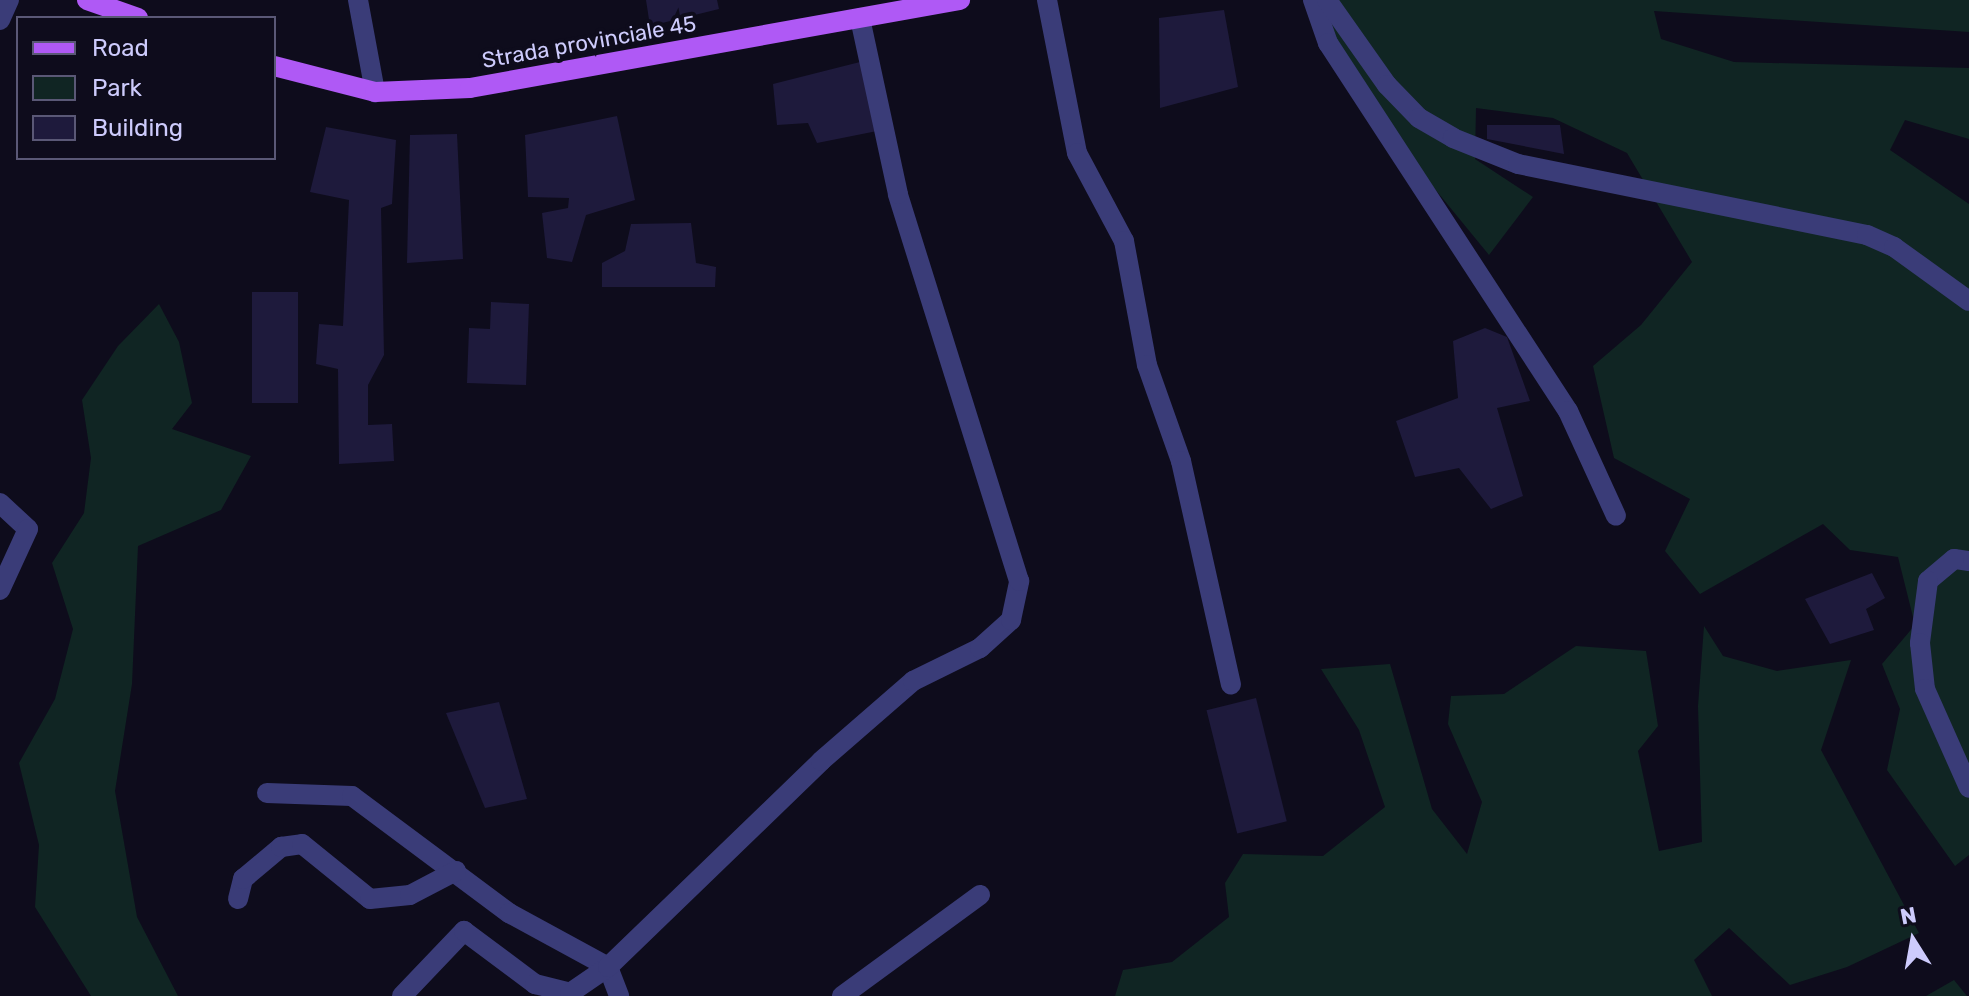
<!DOCTYPE html>
<style>
body{margin:0}
#map{position:relative;width:1969px;height:996px;overflow:hidden;background:#0e0c1c;font-family:Rubik,sans-serif}
div>[style]{position:absolute}
[style*='--x']{left:calc(var(--x)*1px);top:calc(var(--y)*1px);width:calc(var(--w)*1px);rotate:calc(var(--a)*1deg)}
.green>*{inset:0;background:#102523}
.building>*{inset:0;background:#1e1a3c;transform-origin:0 0}
.minor>*{height:20px;margin:-10px;padding:0 10px;transform-origin:10px;border-radius:10px;background:#3a3c78}
.major>*{height:20px;margin:-10px;padding:0 10px;transform-origin:10px;border-radius:10px;background:#af59f5}
span{translate:-50% -50%;white-space:nowrap;text-align:center;line-height:1.15;-webkit-text-stroke:8px #0e0c1c;paint-order:stroke}
.street-label{font-size:22px;color:#cdcbfc}
.legend{position:absolute;left:16px;top:16px;width:260px;height:144px;box-sizing:border-box;background:#0e0c1c;border:2px solid #5a5876;margin:0;padding:10px 14px;list-style:none;font-size:24px;color:#cdcbfc}
.legend li{display:flex;align-items:center;gap:16px;height:40px}
.legend b{width:40px;border:2px solid #5a5876}
.north{position:absolute;left:1873px;top:900px;width:80px;height:80px;-webkit-text-stroke:6px #0e0c1c;paint-order:stroke;rotate:349deg;font-size:22px;font-weight:700;line-height:32px;text-align:center;color:#cdcbfc}
.north::after{content:'';display:block;margin:auto;width:28px;height:36px;background:#cdcbfc;clip-path:polygon(50% 0,100% 100%,50% 72%,0 100%)}
</style>
<div id="map">
<div class="green">
<i style="clip-path:polygon(1310px 0,1969px 0,1969px 32px,1654px 11px,1661px 39px,1734px 62px,1969px 68px,1969px 139px,1905px 120px,1890px 150px,1969px 204px,1969px 855px,1955px 866px,1887px 770px,1900px 709px,1882px 664px,1915px 625px,1898px 557px,1850px 550px,1823px 524px,1700px 594px,1665px 551px,1690px 499px,1614px 458px,1593px 366px,1641px 325px,1692px 262px,1627px 153px,1553px 118px,1476px 108px,1475px 159px,1533px 197px,1489px 255px,1366px 105px)"></i>
<i style="clip-path:polygon(159px 304px,179px 342px,192px 403px,172px 429px,251px 456px,221px 510px,138px 546px,132px 684px,115px 791px,137px 917px,178px 996px,91px 996px,35px 907px,39px 845px,19px 763px,55px 699px,73px 629px,52px 563px,84px 513px,91px 458px,82px 400px,118px 346px)"></i>
<i style="clip-path:polygon(1704px 626px,1723px 656px,1777px 671px,1851px 660px,1821px 750px,1919px 933px,1847px 967px,1790px 985px,1729px 928px,1694px 960px,1712px 996px,1115px 996px,1123px 970px,1172px 962px,1229px 917px,1225px 883px,1243px 854px,1323px 856px,1385px 807px,1359px 730px,1321px 669px,1390px 664px,1432px 809px,1467px 854px,1482px 802px,1448px 724px,1451px 696px,1504px 694px,1576px 646px,1646px 651px,1658px 726px,1638px 751px,1659px 851px,1702px 842px,1698px 706px)"></i>
<i style="clip-path:polygon(1954px 980px,1967px 996px,1926px 996px)"></i>
</div>
<div class="building">
<i style="clip-path:polygon(646px 0,717px 0,719px 9px,650px 26px)"></i>
<i style="clip-path:polygon(1224px 10px,1238px 87px,1160px 108px,1159px 18px)"></i>
<i style="clip-path:polygon(860px 62px,877px 131px,817px 143px,808px 123px,777px 125px,773px 84px)"></i>
<i style="clip-path:polygon(617px 116px,635px 200px,586px 215px,572px 262px,547px 258px,542px 213px,568px 208px,569px 198px,528px 197px,525px 135px)"></i>
<i style="clip-path:polygon(1487px 125px,1560px 125px,1564px 154px,1487px 139px)"></i>
<i style="clip-path:polygon(326px 127px,396px 140px,392px 204px,381px 208px,384px 355px,368px 385px,368px 425px,392px 424px,394px 461px,339px 464px,338px 369px,316px 364px,319px 324px,343px 326px,349px 200px,310px 192px)"></i>
<i style="clip-path:polygon(457px 134px,463px 259px,407px 263px,410px 135px)"></i>
<i style="clip-path:polygon(691px 223px,696px 263px,716px 267px,715px 287px,602px 287px,602px 263px,625px 251px,631px 224px)"></i>
<i style="left:252px;top:292px;width:46px;height:111px"></i>
<i style="clip-path:polygon(491px 302px,529px 304px,526px 385px,467px 383px,469px 328px,490px 329px)"></i>
<i style="clip-path:polygon(1485px 328px,1507px 337px,1530px 401px,1497px 408px,1523px 496px,1491px 509px,1459px 468px,1415px 477px,1396px 421px,1458px 398px,1453px 341px)"></i>
<i style="clip-path:polygon(1872px 573px,1885px 598px,1866px 609px,1874px 630px,1830px 644px,1805px 599px)"></i>
<i style="left:1256px;top:698px;width:127px;height:51px;rotate:76deg"></i>
<i style="clip-path:polygon(499px 702px,527px 799px,485px 808px,446px 713px)"></i>
</div>
<div class="minor">
<i style="--x:358;--y:0;--w:94;--a:79.5"></i>
<i style="--x:1047;--y:0;--w:156;--a:78.9"></i>
<i style="--x:1077;--y:153;--w:100;--a:61.9"></i>
<i style="--x:1124;--y:241;--w:126;--a:79.5"></i>
<i style="--x:1147;--y:365;--w:102;--a:70.5"></i>
<i style="--x:1181;--y:461;--w:229;--a:77.4"></i>
<i style="--x:1313;--y:0;--w:46;--a:70.8"></i>
<i style="--x:1328;--y:43;--w:439;--a:56.9"></i>
<i style="--x:1568;--y:411;--w:115;--a:65.4"></i>
<i style="--x:1327;--y:0;--w:104;--a:54.8"></i>
<i style="--x:1387;--y:85;--w:46;--a:45.9"></i>
<i style="--x:1419;--y:118;--w:39;--a:30"></i>
<i style="--x:1453;--y:138;--w:70;--a:21.8"></i>
<i style="--x:1518;--y:164;--w:356;--a:11.5"></i>
<i style="--x:1867;--y:235;--w:30;--a:24"></i>
<i style="--x:1894;--y:247;--w:92;--a:35.8"></i>
<i style="--x:0;--y:20;--w:22;--a:-66"></i>
<i style="--x:0;--y:503;--w:38;--a:43"></i>
<i style="--x:28;--y:529;--w:67;--a:114.7"></i>
<i style="--x:1969;--y:561;--w:15;--a:-172"></i>
<i style="--x:1954;--y:559;--w:34;--a:140"></i>
<i style="--x:1928;--y:581;--w:63;--a:97.4"></i>
<i style="--x:1920;--y:643;--w:46;--a:83.8"></i>
<i style="--x:1925;--y:689;--w:108;--a:66"></i>
<i style="--x:267;--y:793;--w:85;--a:2"></i>
<i style="--x:352;--y:796;--w:196;--a:36.7"></i>
<i style="--x:509;--y:913;--w:113;--a:28.6"></i>
<i style="--x:608;--y:967;--w:31;--a:69"></i>
<i style="--x:238;--y:899;--w:21;--a:-76"></i>
<i style="--x:243;--y:879;--w:50;--a:-40.1"></i>
<i style="--x:281;--y:847;--w:21;--a:-8"></i>
<i style="--x:302;--y:844;--w:87;--a:39"></i>
<i style="--x:370;--y:899;--w:40;--a:-5.7"></i>
<i style="--x:410;--y:895;--w:52;--a:-27.6"></i>
<i style="--x:402;--y:996;--w:90;--a:-46.4"></i>
<i style="--x:464;--y:931;--w:89;--a:36.7"></i>
<i style="--x:535;--y:984;--w:36;--a:14"></i>
<i style="--x:570;--y:993;--w:46;--a:-34.4"></i>
<i style="--x:608;--y:967;--w:296;--a:-44"></i>
<i style="--x:821;--y:761;--w:122;--a:-41"></i>
<i style="--x:913;--y:681;--w:75;--a:-26.2"></i>
<i style="--x:980;--y:648;--w:42;--a:-42.1"></i>
<i style="--x:1011;--y:620;--w:40;--a:-78"></i>
<i style="--x:1019;--y:581;--w:405;--a:-107.4"></i>
<i style="--x:898;--y:194;--w:180;--a:-102.2"></i>
<i style="--x:842;--y:996;--w:171;--a:-36.2"></i>
</div>
<div class="major">
<i style="--x:87;--y:0;--w:54;--a:19.4"></i>
<i style="--x:274;--y:66;--w:104;--a:14.4"></i>
<i style="--x:375;--y:92;--w:95;--a:-2.4"></i>
<i style="--x:470;--y:88;--w:498;--a:-10.2"></i>
</div>
<div class="street-label">
<span style="left:589px;top:42px;rotate:-10deg">Strada provinciale 45</span>
</div>
<ul class="legend">
<li><b style="height:10px;background:#af59f5"></b>Road</li>
<li><b style="height:22px;background:#102523"></b>Park</li>
<li><b style="height:22px;background:#1e1a3c"></b>Building</li>
</ul>
<div class="north">N</div>
</div>
